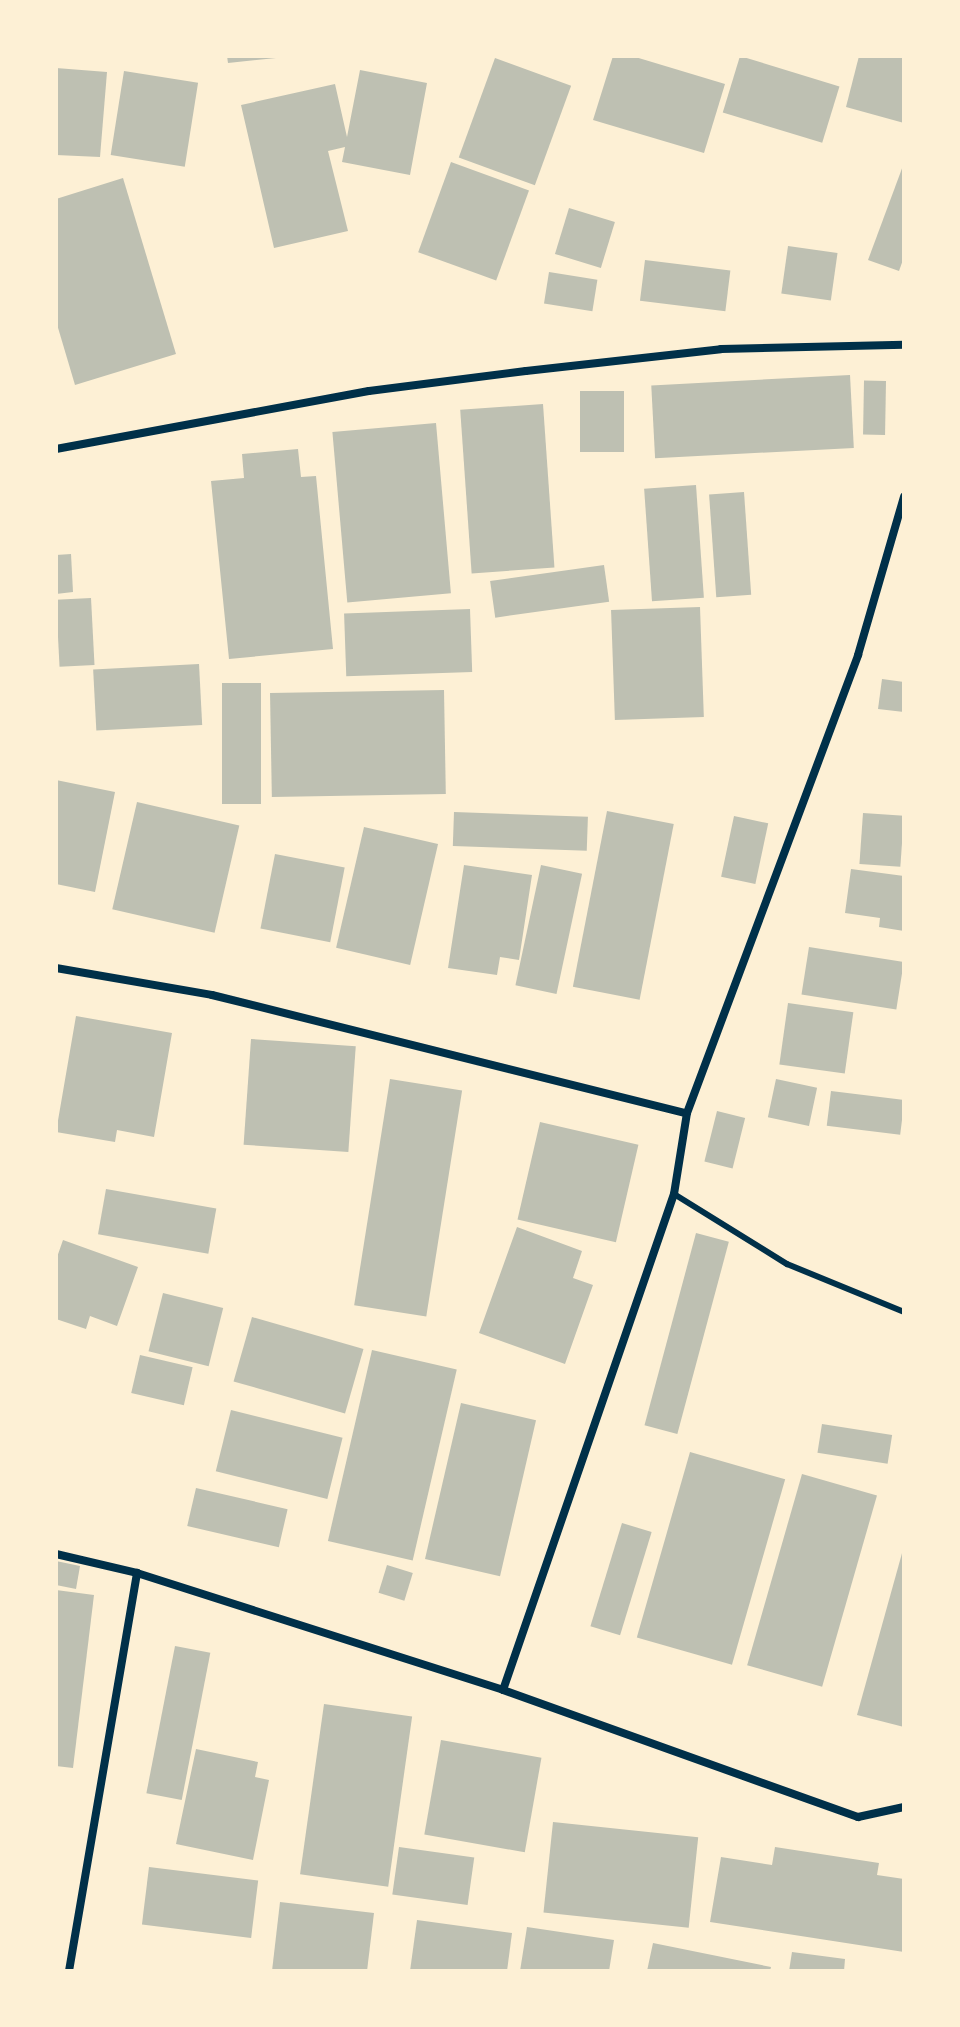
<!DOCTYPE html>
<style>
body{margin:0}
#map{position:relative;width:960px;height:2027px;overflow:hidden;background:#fdf0d5;font-family:Helvetica,sans-serif}
div>[style]{position:absolute}
[style*='--x']{left:calc(var(--x)*1px);top:calc(var(--y)*1px);width:calc(var(--w)*1px);rotate:calc(var(--a)*1deg)}
.building>*{inset:0;background:#bec0b2;transform-origin:0 0}
.service>*{height:6px;margin:-3px;padding:0 3px;transform-origin:3px;border-radius:3px;background:#003049}
.minor>*{height:8px;margin:-4px;padding:0 4px;transform-origin:4px;border-radius:4px;background:#003049}
span{translate:-50% -50%;white-space:nowrap;text-align:center;line-height:1.15;-webkit-text-stroke:6px #fdf0d5;paint-order:stroke}
.frame{position:absolute;inset:0;border:58px solid #fdf0d5;pointer-events:none}
</style>
<div id="map">
<div class="building">
<i style="clip-path:polygon(227px 56px,276px 56px,276px 58px,228px 63px)"></i>
<i style="clip-path:polygon(613px 56px,632px 56px,725px 84px,704px 153px,593px 120px)"></i>
<i style="left:740px;top:56px;width:104px;height:59px;rotate:17deg"></i>
<i style="clip-path:polygon(859px 56px,904px 58px,904px 123px,846px 107px)"></i>
<i style="left:495px;top:58px;width:81px;height:106px;rotate:20deg"></i>
<i style="clip-path:polygon(56px 68px,107px 72px,100px 157px,56px 155px)"></i>
<i style="clip-path:polygon(360px 70px,427px 83px,410px 175px,342px 162px,345px 147px,328px 151px,348px 231px,274px 248px,241px 105px,335px 84px,347px 137px)"></i>
<i style="left:124px;top:71px;width:75px;height:85px;rotate:9deg"></i>
<i style="left:451px;top:162px;width:83px;height:96px;rotate:20deg"></i>
<i style="clip-path:polygon(904px 163px,904px 257px,899px 271px,868px 260px)"></i>
<i style="clip-path:polygon(123px 178px,176px 354px,75px 385px,56px 321px,56px 199px)"></i>
<i style="left:569px;top:208px;width:48px;height:48px;rotate:17deg"></i>
<i style="left:788px;top:246px;width:50px;height:48px;rotate:8deg"></i>
<i style="left:645px;top:260px;width:86px;height:41px;rotate:7deg"></i>
<i style="left:549px;top:272px;width:49px;height:32px;rotate:9deg"></i>
<i style="left:850px;top:375px;width:73px;height:199px;rotate:87deg"></i>
<i style="left:886px;top:381px;width:54px;height:22px;rotate:91deg"></i>
<i style="left:580px;top:391px;width:44px;height:61px"></i>
<i style="left:543px;top:404px;width:164px;height:83px;rotate:86deg"></i>
<i style="left:436px;top:423px;width:171px;height:104px;rotate:85deg"></i>
<i style="clip-path:polygon(298px 449px,301px 477px,316px 476px,333px 649px,229px 659px,211px 481px,244px 478px,242px 454px)"></i>
<i style="left:696px;top:485px;width:113px;height:52px;rotate:86deg"></i>
<i style="left:744px;top:492px;width:103px;height:35px;rotate:86deg"></i>
<i style="clip-path:polygon(71px 554px,73px 592px,56px 594px,56px 555px)"></i>
<i style="left:604px;top:565px;width:37px;height:115px;rotate:82deg"></i>
<i style="left:91px;top:598px;width:67px;height:35px;rotate:87deg"></i>
<i style="left:700px;top:607px;width:110px;height:89px;rotate:88deg"></i>
<i style="left:470px;top:609px;width:63px;height:126px;rotate:88deg"></i>
<i style="left:199px;top:664px;width:61px;height:106px;rotate:87deg"></i>
<i style="clip-path:polygon(882px 679px,904px 682px,904px 712px,878px 709px)"></i>
<i style="left:222px;top:683px;width:39px;height:121px"></i>
<i style="left:444px;top:690px;width:104px;height:174px;rotate:89deg"></i>
<i style="clip-path:polygon(56px 780px,115px 792px,95px 892px,56px 884px)"></i>
<i style="left:137px;top:802px;width:105px;height:110px;rotate:13deg"></i>
<i style="left:607px;top:811px;width:68px;height:179px;rotate:11deg"></i>
<i style="left:454px;top:812px;width:134px;height:34px;rotate:2deg"></i>
<i style="left:863px;top:813px;width:41px;height:51px;rotate:4deg"></i>
<i style="left:734px;top:816px;width:35px;height:62px;rotate:12deg"></i>
<i style="left:364px;top:827px;width:76px;height:124px;rotate:13deg"></i>
<i style="left:275px;top:854px;width:71px;height:76px;rotate:11deg"></i>
<i style="clip-path:polygon(464px 865px,532px 875px,519px 960px,500px 957px,497px 975px,448px 968px)"></i>
<i style="left:541px;top:865px;width:42px;height:123px;rotate:12deg"></i>
<i style="clip-path:polygon(851px 869px,904px 876px,904px 931px,879px 927px,880px 918px,845px 913px)"></i>
<i style="left:809px;top:947px;width:96px;height:48px;rotate:9deg"></i>
<i style="left:788px;top:1003px;width:66px;height:62px;rotate:8deg"></i>
<i style="clip-path:polygon(76px 1016px,172px 1033px,154px 1137px,117px 1130px,115px 1142px,56px 1132px)"></i>
<i style="left:251px;top:1039px;width:105px;height:106px;rotate:4deg"></i>
<i style="left:390px;top:1079px;width:73px;height:229px;rotate:9deg"></i>
<i style="left:776px;top:1079px;width:42px;height:39px;rotate:12deg"></i>
<i style="left:831px;top:1091px;width:74px;height:35px;rotate:7deg"></i>
<i style="left:717px;top:1111px;width:29px;height:52px;rotate:14deg"></i>
<i style="left:540px;top:1122px;width:101px;height:100px;rotate:13deg"></i>
<i style="left:106px;top:1189px;width:112px;height:46px;rotate:10deg"></i>
<i style="clip-path:polygon(517px 1227px,582px 1251px,573px 1278px,593px 1285px,565px 1364px,479px 1333px)"></i>
<i style="left:696px;top:1233px;width:34px;height:199px;rotate:15deg"></i>
<i style="clip-path:polygon(63px 1240px,138px 1267px,117px 1326px,90px 1316px,86px 1329px,56px 1319px,56px 1260px)"></i>
<i style="left:163px;top:1293px;width:62px;height:60px;rotate:14deg"></i>
<i style="left:252px;top:1317px;width:116px;height:67px;rotate:16deg"></i>
<i style="left:372px;top:1350px;width:87px;height:196px;rotate:13deg"></i>
<i style="left:140px;top:1355px;width:54px;height:39px;rotate:13deg"></i>
<i style="left:461px;top:1403px;width:77px;height:160px;rotate:13deg"></i>
<i style="left:231px;top:1410px;width:115px;height:63px;rotate:14deg"></i>
<i style="left:822px;top:1424px;width:71px;height:29px;rotate:9deg"></i>
<i style="left:690px;top:1452px;width:99px;height:193px;rotate:16deg"></i>
<i style="left:802px;top:1474px;width:78px;height:199px;rotate:16deg"></i>
<i style="left:196px;top:1488px;width:94px;height:39px;rotate:13deg"></i>
<i style="left:622px;top:1523px;width:31px;height:108px;rotate:17deg"></i>
<i style="clip-path:polygon(904px 1546px,904px 1727px,857px 1715px)"></i>
<i style="clip-path:polygon(56px 1561px,80px 1566px,76px 1589px,56px 1585px)"></i>
<i style="left:387px;top:1565px;width:27px;height:29px;rotate:17deg"></i>
<i style="clip-path:polygon(56px 1590px,94px 1595px,73px 1768px,56px 1766px)"></i>
<i style="left:175px;top:1646px;width:36px;height:150px;rotate:11deg"></i>
<i style="left:324px;top:1704px;width:89px;height:172px;rotate:8deg"></i>
<i style="left:441px;top:1740px;width:102px;height:96px;rotate:10deg"></i>
<i style="clip-path:polygon(196px 1749px,258px 1762px,255px 1777px,269px 1780px,253px 1860px,176px 1844px)"></i>
<i style="left:553px;top:1822px;width:146px;height:91px;rotate:6deg"></i>
<i style="left:399px;top:1847px;width:76px;height:48px;rotate:8deg"></i>
<i style="clip-path:polygon(775px 1847px,879px 1863px,877px 1875px,904px 1879px,904px 1952px,710px 1922px,721px 1857px,772px 1865px)"></i>
<i style="left:149px;top:1867px;width:110px;height:58px;rotate:7deg"></i>
<i style="clip-path:polygon(280px 1902px,374px 1913px,367px 1971px,272px 1971px)"></i>
<i style="clip-path:polygon(417px 1920px,512px 1933px,507px 1971px,410px 1971px)"></i>
<i style="clip-path:polygon(527px 1927px,614px 1940px,609px 1971px,520px 1971px)"></i>
<i style="clip-path:polygon(653px 1943px,771px 1967px,770px 1971px,647px 1971px)"></i>
<i style="clip-path:polygon(792px 1952px,845px 1959px,844px 1971px,789px 1971px)"></i>
</div>
<div class="service">
<i style="--x:674;--y:1194;--w:133;--a:31.8"></i>
<i style="--x:787;--y:1264;--w:126;--a:22.3"></i>
</div>
<div class="minor">
<i style="--x:56;--y:449;--w:318;--a:-10.5"></i>
<i style="--x:369;--y:391;--w:158;--a:-7.3"></i>
<i style="--x:526;--y:371;--w:196;--a:-6.4"></i>
<i style="--x:721;--y:349;--w:183;--a:-1.3"></i>
<i style="--x:56;--y:968;--w:158;--a:9.8"></i>
<i style="--x:212;--y:995;--w:489;--a:14"></i>
<i style="--x:56;--y:1554;--w:83;--a:13.2"></i>
<i style="--x:137;--y:1573;--w:384;--a:17.7"></i>
<i style="--x:503;--y:1690;--w:377;--a:19.7"></i>
<i style="--x:858;--y:1817;--w:47;--a:-12.3"></i>
<i style="--x:503;--y:1690;--w:525;--a:-70.98"></i>
<i style="--x:674;--y:1194;--w:82;--a:-80.9"></i>
<i style="--x:687;--y:1113;--w:489;--a:-69.5"></i>
<i style="--x:858;--y:655;--w:165;--a:-73.8"></i>
<i style="--x:69;--y:1971;--w:404;--a:-80.3"></i>
</div>
<div class="frame"></div>
</div>
